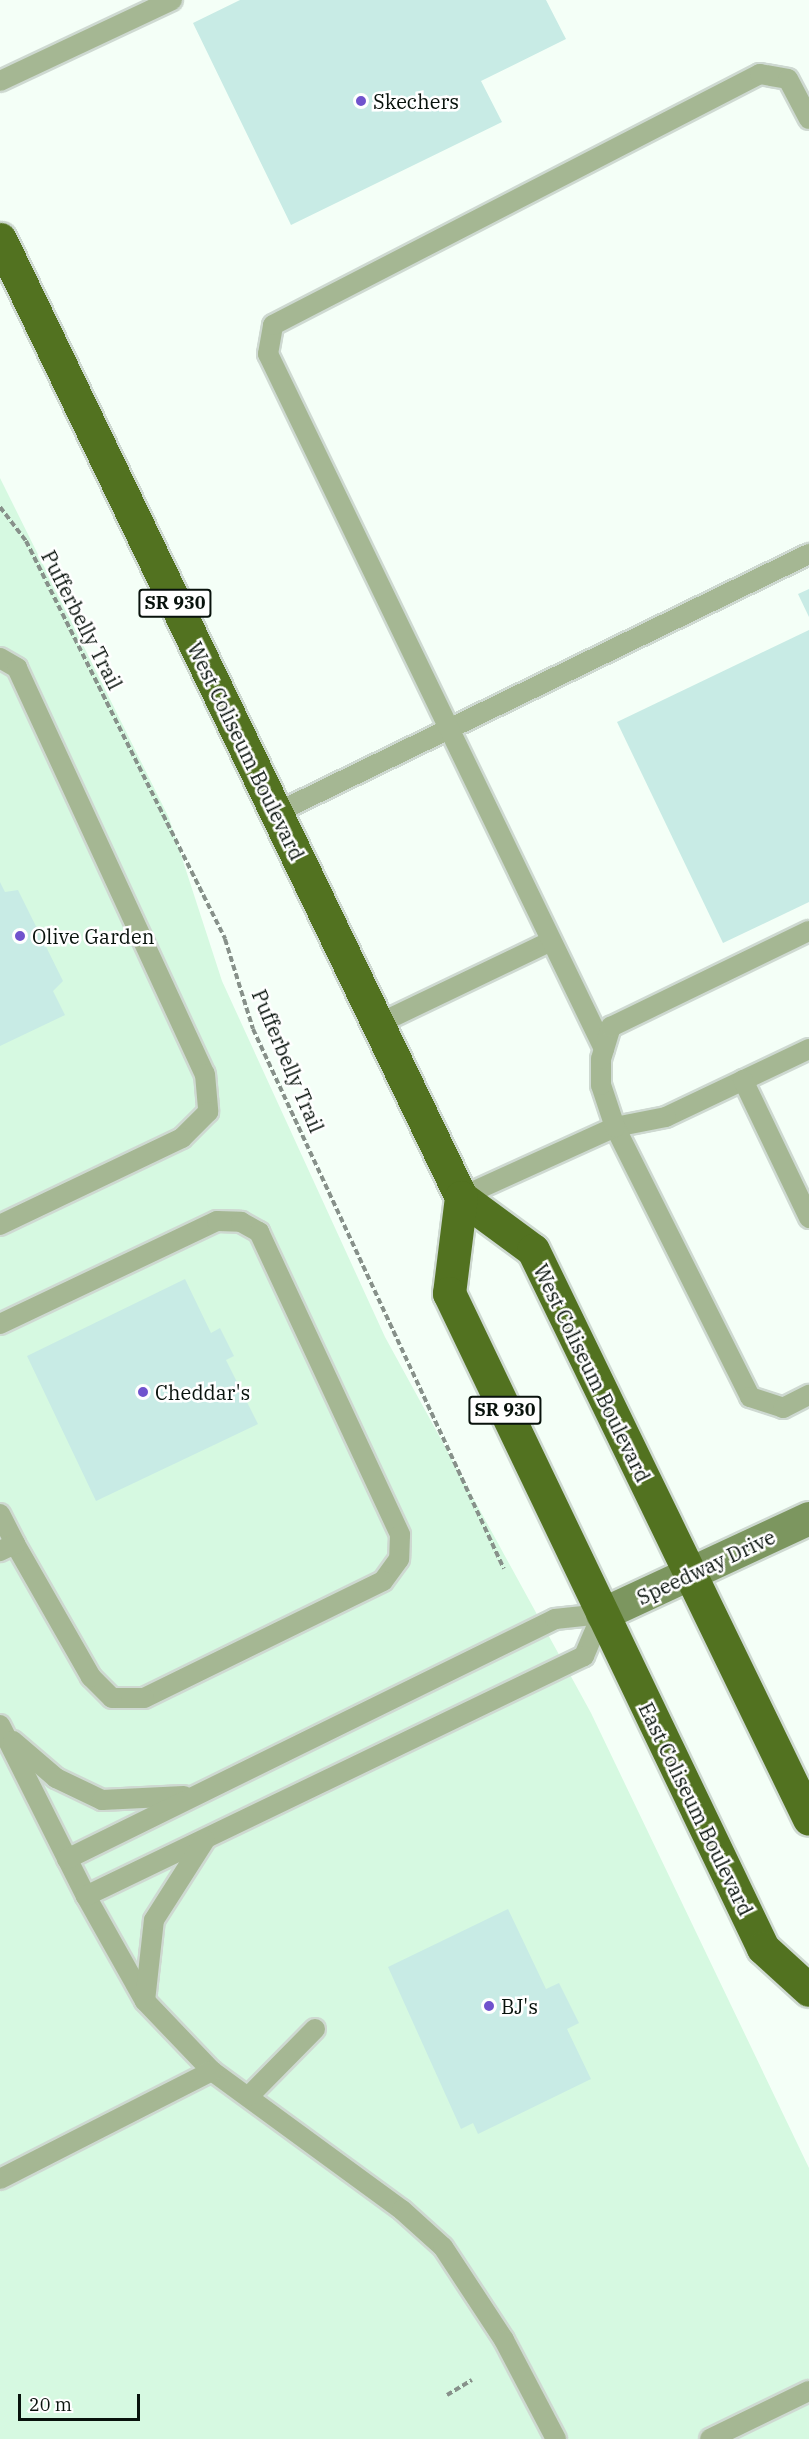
<!DOCTYPE html>
<style>
body{margin:0}
#map{position:relative;width:809px;height:2439px;overflow:hidden;background:#f4fff7;font-family:"IBM Plex Serif",serif}
div>[style]{position:absolute}
[style*='--x']{left:calc(var(--x)*1px);top:calc(var(--y)*1px);width:calc(var(--w)*1px);rotate:calc(var(--a)*1deg)}
.built>*{inset:0;background:#d6f9e1}
.building>*{inset:0;background:#c8ebe5}
.path>*{height:4px;margin-top:-2px;transform-origin:0;background:repeating-linear-gradient(90deg,#87918a 0 6px,transparent 0 9px)}
.roads{filter:drop-shadow(2px 0 #ced9d1) drop-shadow(-2px 0 #ced9d1) drop-shadow(0 2px #ced9d1) drop-shadow(0 -2px #ced9d1)}
.service>*{height:20px;margin:-10px;padding:0 10px;transform-origin:10px;border-radius:10px;background:#a5b793}
.secondary>*{height:33px;margin:-16.5px;padding:0 16.5px;transform-origin:16.5px;border-radius:16.5px;background:#7c965f}
.trunk>*{height:33px;margin:-16.5px;padding:0 16.5px;transform-origin:16.5px;border-radius:16.5px;background:#527220}
.dots>*{width:16px;height:16px;translate:-50% -50%;box-sizing:border-box;border:3px solid #fff;border-radius:50%}
span{translate:-50% -50%;white-space:nowrap;text-align:center;line-height:1.15;-webkit-text-stroke:5px #fff;paint-order:stroke}
.shield-label span{padding:2px 4px;background:#fff;border:2px solid;border-radius:4px;-webkit-text-stroke-width:0}
.shield-label{font-size:18px;color:#08120c;font-weight:700}
.poi-label{font-size:20px;color:#08120c}
.left{translate:0 -50%;text-align:left}
.street-label{font-size:20px;color:#08120c}
.scale{position:absolute;left:18px;top:2394px;width:122px;height:27px;box-sizing:border-box;border:3px solid #08120c;border-top:0;padding-left:8px;font-size:18px;line-height:21px;white-space:nowrap;color:#08120c;-webkit-text-stroke:4px #fff;paint-order:stroke}
</style>
<div id="map">
<div class="built">
<i style="clip-path:polygon(0 478px,169px 818px,222px 981px,385px 1337px,591px 1713px,809px 2168px,809px 2439px,0 2439px)"></i>
</div>
<div class="building">
<i style="clip-path:polygon(240px 0,546px 0,566px 39px,481px 81px,502px 122px,291px 225px,193px 23px)"></i>
<i style="clip-path:polygon(809px 589px,809px 617px,798px 594px)"></i>
<i style="clip-path:polygon(809px 630px,809px 902px,723px 943px,617px 722px)"></i>
<i style="clip-path:polygon(0 882px,5px 892px,18px 890px,63px 981px,53px 991px,65px 1015px,0 1046px)"></i>
<i style="clip-path:polygon(185px 1279px,211px 1333px,220px 1328px,234px 1356px,226px 1360px,258px 1424px,96px 1501px,27px 1356px)"></i>
<i style="clip-path:polygon(508px 1909px,546px 1989px,559px 1983px,579px 2023px,567px 2029px,591px 2079px,478px 2134px,473px 2123px,461px 2129px,388px 1967px)"></i>
</div>
<div class="path">
<i style="--x:0;--y:507;--w:43;--a:52.6"></i>
<i style="--x:26;--y:541;--w:445;--a:63.4"></i>
<i style="--x:225;--y:939;--w:94;--a:72.7"></i>
<i style="--x:253;--y:1029;--w:595;--a:65.07"></i>
<i style="--x:447;--y:2395;--w:29;--a:-31"></i>
</div>
<div class="roads">
<div class="service">
<i style="--x:0;--y:81;--w:190;--a:-25.2"></i>
<i style="--x:0;--y:658;--w:20;--a:30"></i>
<i style="--x:17;--y:668;--w:447;--a:65.2"></i>
<i style="--x:205;--y:1074;--w:38;--a:85"></i>
<i style="--x:208;--y:1112;--w:37;--a:135"></i>
<i style="--x:182;--y:1138;--w:202;--a:154.5"></i>
<i style="--x:276;--y:813;--w:593;--a:-25.92"></i>
<i style="--x:378;--y:1024;--w:192;--a:-25.6"></i>
<i style="--x:604;--y:1049;--w:772;--a:-115.8"></i>
<i style="--x:268;--y:354;--w:29;--a:-80"></i>
<i style="--x:273;--y:325;--w:548;--a:-27.27"></i>
<i style="--x:760;--y:74;--w:28;--a:10"></i>
<i style="--x:788;--y:79;--w:45;--a:62.3"></i>
<i style="--x:809;--y:1049;--w:158;--a:154.6"></i>
<i style="--x:666;--y:1117;--w:52;--a:168.9"></i>
<i style="--x:615;--y:1127;--w:302;--a:63.4"></i>
<i style="--x:750;--y:1397;--w:35;--a:18"></i>
<i style="--x:783;--y:1408;--w:29;--a:-27"></i>
<i style="--x:743;--y:1080;--w:153;--a:64.4"></i>
<i style="--x:461;--y:1197;--w:169;--a:-24.4"></i>
<i style="--x:615;--y:1127;--w:44;--a:-108.4"></i>
<i style="--x:601;--y:1085;--w:26;--a:-90"></i>
<i style="--x:601;--y:1059;--w:34;--a:-73"></i>
<i style="--x:611;--y:1027;--w:220;--a:-25.9"></i>
<i style="--x:0;--y:1324;--w:240;--a:-25.4"></i>
<i style="--x:217;--y:1221;--w:24;--a:2"></i>
<i style="--x:241;--y:1222;--w:21;--a:29"></i>
<i style="--x:259;--y:1232;--w:334;--a:65"></i>
<i style="--x:400;--y:1535;--w:24;--a:92"></i>
<i style="--x:399;--y:1559;--w:27;--a:126"></i>
<i style="--x:383;--y:1581;--w:266;--a:153.9"></i>
<i style="--x:144;--y:1698;--w:32;--a:180"></i>
<i style="--x:112;--y:1698;--w:30;--a:-135"></i>
<i style="--x:91;--y:1677;--w:153;--a:-119.7"></i>
<i style="--x:0;--y:1514;--w:34;--a:63"></i>
<i style="--x:15;--y:1544;--w:17;--a:155"></i>
<i style="--x:0;--y:1725;--w:191;--a:63.3"></i>
<i style="--x:86;--y:1896;--w:120;--a:60.7"></i>
<i style="--x:145;--y:2001;--w:97;--a:46.3"></i>
<i style="--x:212;--y:2071;--w:235;--a:36.2"></i>
<i style="--x:402;--y:2210;--w:55;--a:42.1"></i>
<i style="--x:443;--y:2247;--w:111;--a:56.7"></i>
<i style="--x:504;--y:2340;--w:112;--a:62.3"></i>
<i style="--x:13;--y:1741;--w:57;--a:40.7"></i>
<i style="--x:56;--y:1778;--w:51;--a:25.6"></i>
<i style="--x:102;--y:1800;--w:82;--a:-2.8"></i>
<i style="--x:67;--y:1859;--w:544;--a:-26.19"></i>
<i style="--x:555;--y:1619;--w:47;--a:-6.1"></i>
<i style="--x:602;--y:1614;--w:46;--a:113.2"></i>
<i style="--x:584;--y:1656;--w:553;--a:154.27"></i>
<i style="--x:145;--y:2001;--w:81;--a:-83.7"></i>
<i style="--x:154;--y:1920;--w:95;--a:-57.5"></i>
<i style="--x:249;--y:2096;--w:94;--a:-45.4"></i>
<i style="--x:0;--y:2179;--w:238;--a:-27"></i>
<i style="--x:710;--y:2439;--w:110;--a:-25.9"></i>
</div>
<div class="secondary">
<i style="--x:602;--y:1614;--w:228;--a:-24.9"></i>
</div>
<div class="trunk">
<i style="--x:0;--y:239;--w:1063;--a:64.3"></i>
<i style="--x:461;--y:1197;--w:89;--a:36.4"></i>
<i style="--x:533;--y:1250;--w:632;--a:64.12"></i>
<i style="--x:461;--y:1197;--w:97;--a:97.1"></i>
<i style="--x:449;--y:1293;--w:726;--a:64.39"></i>
<i style="--x:763;--y:1948;--w:62;--a:42.4"></i>
</div>
</div>
<div class="dots">
<i style="left:361px;top:101px;background:#7053cd"></i>
<i style="left:20px;top:936px;background:#7053cd"></i>
<i style="left:143px;top:1392px;background:#7053cd"></i>
<i style="left:489px;top:2006px;background:#7053cd"></i>
</div>
<div class="shield-label">
<span style="left:175px;top:603px">SR 930</span>
<span style="left:505px;top:1410px">SR 930</span>
</div>
<div class="poi-label">
<span class="left" style="left:373px;top:101px">Skechers</span>
<span class="left" style="left:32px;top:936px">Olive Garden</span>
<span class="left" style="left:155px;top:1392px">Cheddar's</span>
<span class="left" style="left:501px;top:2006px">BJ's</span>
</div>
<div class="street-label">
<span style="left:82px;top:620px;rotate:63deg">Pufferbelly Trail</span>
<span style="left:246px;top:751px;rotate:64deg">West Coliseum Boulevard</span>
<span style="left:288px;top:1061px;rotate:67deg">Pufferbelly Trail</span>
<span style="left:592px;top:1373px;rotate:64deg">West Coliseum Boulevard</span>
<span style="left:706px;top:1567px;rotate:-25deg">Speedway Drive</span>
<span style="left:696px;top:1809px;rotate:64deg">East Coliseum Boulevard</span>
</div>
<div class="scale">20 m</div>
</div>
